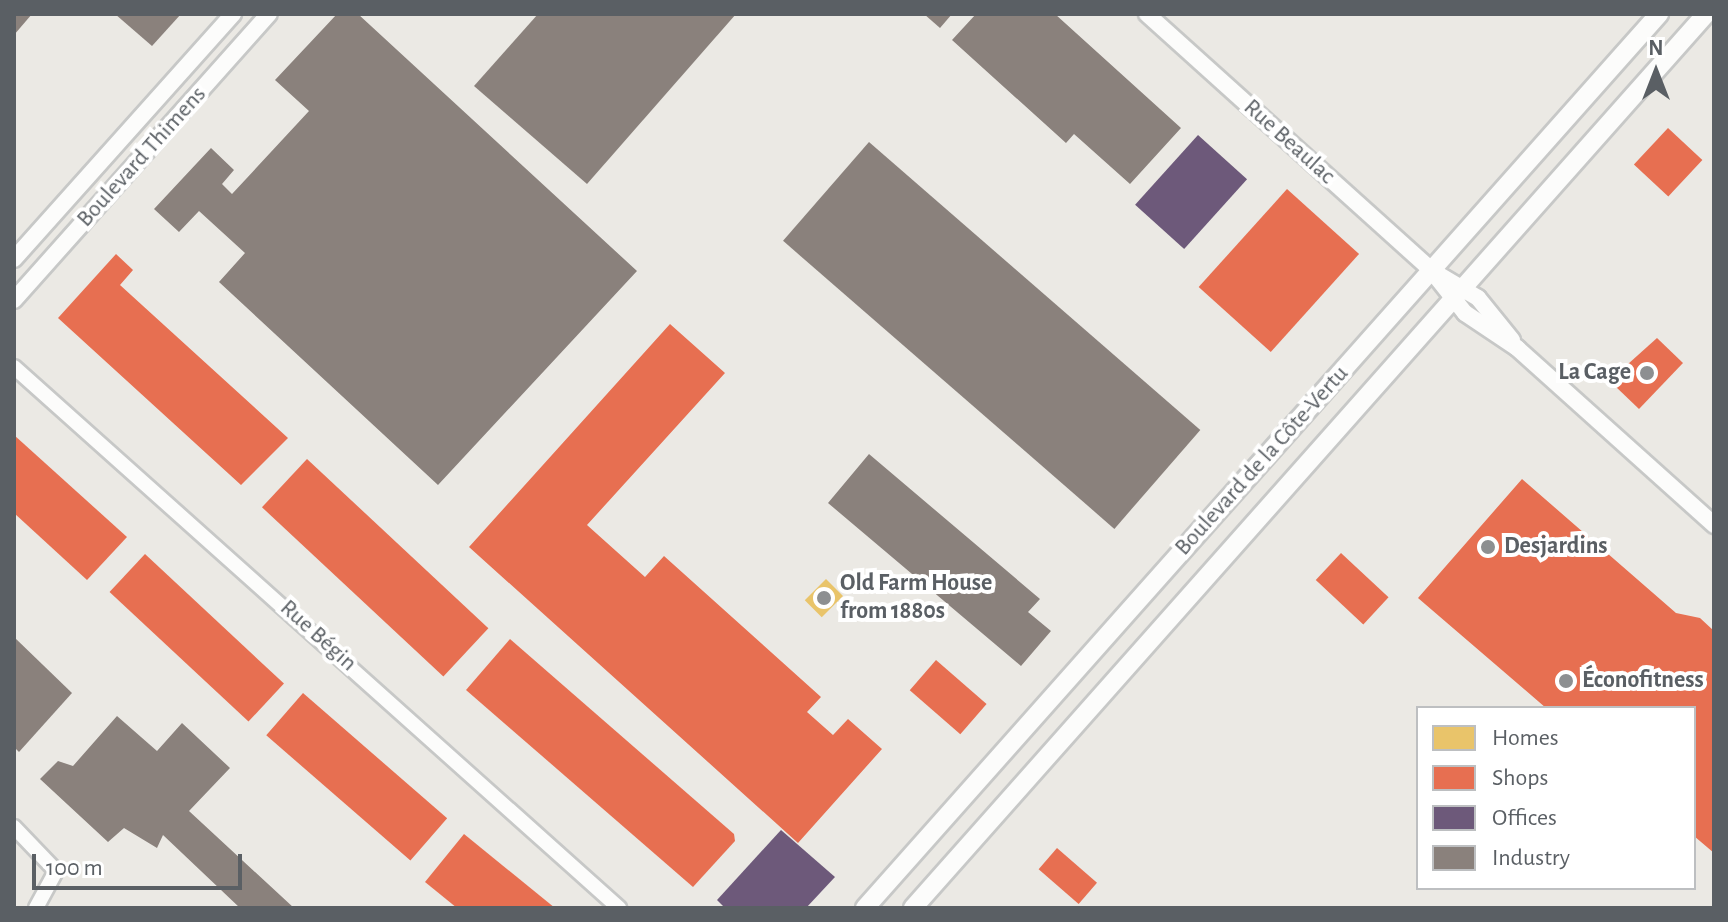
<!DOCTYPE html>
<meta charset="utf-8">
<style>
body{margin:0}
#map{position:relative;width:1728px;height:922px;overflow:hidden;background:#ebe9e4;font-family:"Alegreya Sans",sans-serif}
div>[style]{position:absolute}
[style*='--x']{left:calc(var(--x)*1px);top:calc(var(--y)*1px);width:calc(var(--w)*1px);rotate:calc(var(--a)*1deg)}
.homes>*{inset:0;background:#e9c46a;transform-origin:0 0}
.shops>*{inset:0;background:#e76f51;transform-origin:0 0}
.offices>*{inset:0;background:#6d597a;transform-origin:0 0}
.industry>*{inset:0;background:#8a817c;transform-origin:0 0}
.roads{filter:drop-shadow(2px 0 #c7c8c7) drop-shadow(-2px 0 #c7c8c7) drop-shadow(0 2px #c7c8c7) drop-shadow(0 -2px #c7c8c7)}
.minor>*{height:14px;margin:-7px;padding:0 7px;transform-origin:7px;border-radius:7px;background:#fcfcfb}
.tertiary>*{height:16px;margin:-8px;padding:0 8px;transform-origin:8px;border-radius:8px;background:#fcfcfb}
.secondary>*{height:18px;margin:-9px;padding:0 9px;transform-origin:9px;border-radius:9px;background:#fcfcfb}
.dots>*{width:22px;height:22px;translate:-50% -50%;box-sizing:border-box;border:4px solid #fff;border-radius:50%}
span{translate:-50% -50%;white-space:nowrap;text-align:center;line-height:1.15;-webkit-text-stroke:8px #fff;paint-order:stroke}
.street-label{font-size:24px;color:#5a5f64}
.poi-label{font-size:24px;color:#5a5f64;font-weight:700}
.right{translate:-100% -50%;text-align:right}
.left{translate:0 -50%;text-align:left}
.frame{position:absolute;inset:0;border:16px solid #5a5f64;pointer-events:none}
.legend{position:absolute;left:1416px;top:706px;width:280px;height:184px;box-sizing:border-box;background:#fff;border:2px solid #bdbfc1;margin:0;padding:10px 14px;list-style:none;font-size:24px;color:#5a5f64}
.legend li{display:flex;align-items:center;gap:16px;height:40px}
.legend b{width:40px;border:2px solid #bdbfc1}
.north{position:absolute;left:1616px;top:32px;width:80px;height:80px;-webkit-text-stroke:6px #fff;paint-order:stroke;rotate:0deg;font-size:22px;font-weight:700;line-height:32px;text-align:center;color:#5a5f64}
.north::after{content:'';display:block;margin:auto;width:28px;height:36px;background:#5a5f64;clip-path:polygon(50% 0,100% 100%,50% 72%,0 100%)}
.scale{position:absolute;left:32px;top:854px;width:210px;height:36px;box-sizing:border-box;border:4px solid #5a5f64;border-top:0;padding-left:10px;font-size:24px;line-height:28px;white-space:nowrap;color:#5a5f64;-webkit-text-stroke:6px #fff;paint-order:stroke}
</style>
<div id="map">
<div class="homes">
<i style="left:826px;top:579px;width:24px;height:30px;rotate:45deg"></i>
</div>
<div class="shops">
<i style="left:1668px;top:128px;width:47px;height:50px;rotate:43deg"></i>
<i style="left:1287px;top:189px;width:97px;height:132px;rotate:42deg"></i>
<i style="clip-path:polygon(116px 254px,133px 270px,120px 285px,288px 438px,241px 485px,58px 318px)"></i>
<i style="clip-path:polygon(670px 324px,725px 373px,587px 525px,645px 577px,664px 556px,821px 697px,807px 712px,833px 735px,848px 719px,882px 749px,798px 843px,469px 547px)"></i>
<i style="clip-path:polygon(1657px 338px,1683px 363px,1639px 409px,1615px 386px,1618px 373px)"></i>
<i style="clip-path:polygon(14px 435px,127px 537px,87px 580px,14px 513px)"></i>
<i style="left:307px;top:459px;width:248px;height:66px;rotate:43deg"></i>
<i style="clip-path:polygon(1522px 479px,1676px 613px,1700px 618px,1714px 631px,1714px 853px,1694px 836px,1694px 708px,1546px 708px,1418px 598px)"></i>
<i style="left:1341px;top:553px;width:65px;height:37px;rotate:43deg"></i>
<i style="left:145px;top:554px;width:190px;height:52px;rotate:43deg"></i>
<i style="clip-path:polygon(510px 639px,734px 834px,735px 841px,693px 887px,466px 690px)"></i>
<i style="left:936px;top:660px;width:67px;height:40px;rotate:41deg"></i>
<i style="left:303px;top:693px;width:191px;height:56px;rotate:41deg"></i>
<i style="clip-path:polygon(464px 834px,555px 908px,457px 908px,425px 882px)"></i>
<i style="left:1057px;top:848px;width:53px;height:28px;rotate:41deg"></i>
</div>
<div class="offices">
<i style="left:1198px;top:135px;width:66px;height:94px;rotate:42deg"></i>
<i style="clip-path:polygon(781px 830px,835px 877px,806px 908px,725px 908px,717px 900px)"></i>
</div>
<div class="industry">
<i style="clip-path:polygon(14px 14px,32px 14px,14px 35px)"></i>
<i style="clip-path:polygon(115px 14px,181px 14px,152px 46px)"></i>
<i style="clip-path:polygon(337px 14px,358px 14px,637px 271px,438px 485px,219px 282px,245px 253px,199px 211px,179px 232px,154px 209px,211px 148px,234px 170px,222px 184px,232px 194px,309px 111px,275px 80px)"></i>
<i style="clip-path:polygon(538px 14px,736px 14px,587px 184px,474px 86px)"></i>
<i style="clip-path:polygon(924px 14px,952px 14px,940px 28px)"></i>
<i style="clip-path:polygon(976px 14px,1055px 14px,1181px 128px,1130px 184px,1074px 134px,1066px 143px,952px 40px)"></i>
<i style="left:869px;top:142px;width:439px;height:131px;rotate:41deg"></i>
<i style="clip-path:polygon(869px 454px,1040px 599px,1028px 612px,1051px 631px,1021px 666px,828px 503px)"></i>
<i style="clip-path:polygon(14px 637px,72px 693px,19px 752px,14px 747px)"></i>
<i style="clip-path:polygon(117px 716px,157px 751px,182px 723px,230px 768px,189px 811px,294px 908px,240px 908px,163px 835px,157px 848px,124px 828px,108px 842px,40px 779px,58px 761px,73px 766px)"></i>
</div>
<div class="roads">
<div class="minor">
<i style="--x:14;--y:367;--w:812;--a:41.8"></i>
<i style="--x:14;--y:827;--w:61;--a:46.3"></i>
<i style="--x:56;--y:871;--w:42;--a:118.4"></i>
</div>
<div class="tertiary">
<i style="--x:1147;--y:14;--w:382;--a:42"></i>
<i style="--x:1431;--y:270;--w:55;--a:51.7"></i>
<i style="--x:1465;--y:313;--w:63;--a:33.9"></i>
<i style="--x:1517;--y:348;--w:265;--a:41.9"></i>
<i style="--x:14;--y:259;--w:329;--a:-48.2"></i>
<i style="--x:1434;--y:272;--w:51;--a:30.6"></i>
<i style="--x:1478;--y:298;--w:54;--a:51"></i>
<i style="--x:14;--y:300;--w:383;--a:-48.3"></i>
</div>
<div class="secondary">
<i style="--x:865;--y:908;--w:1196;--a:-48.39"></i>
<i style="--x:913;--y:908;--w:1195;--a:-48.43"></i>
</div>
</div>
<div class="dots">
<i style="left:1647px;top:373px;background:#8d8f91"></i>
<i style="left:1488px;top:547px;background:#8d8f91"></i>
<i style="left:824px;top:598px;background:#8d8f91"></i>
<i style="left:1566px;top:681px;background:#8d8f91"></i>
</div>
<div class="street-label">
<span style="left:1289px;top:142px;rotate:42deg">Rue Beaulac</span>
<span style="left:142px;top:157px;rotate:-48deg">Boulevard Thimens</span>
<span style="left:1262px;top:461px;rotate:-48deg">Boulevard de la Côte-Vertu</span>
<span style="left:318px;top:636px;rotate:42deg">Rue Bégin</span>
</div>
<div class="poi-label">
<span class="right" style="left:1631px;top:373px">La Cage</span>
<span class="left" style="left:1504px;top:547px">Desjardins</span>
<span class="left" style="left:840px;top:598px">Old Farm House<br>from 1880s</span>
<span class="left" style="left:1582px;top:681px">Éconofitness</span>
</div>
<div class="frame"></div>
<ul class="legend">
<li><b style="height:22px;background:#e9c46a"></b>Homes</li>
<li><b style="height:22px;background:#e76f51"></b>Shops</li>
<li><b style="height:22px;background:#6d597a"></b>Offices</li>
<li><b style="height:22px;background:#8a817c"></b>Industry</li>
</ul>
<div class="north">N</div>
<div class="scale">100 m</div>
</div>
